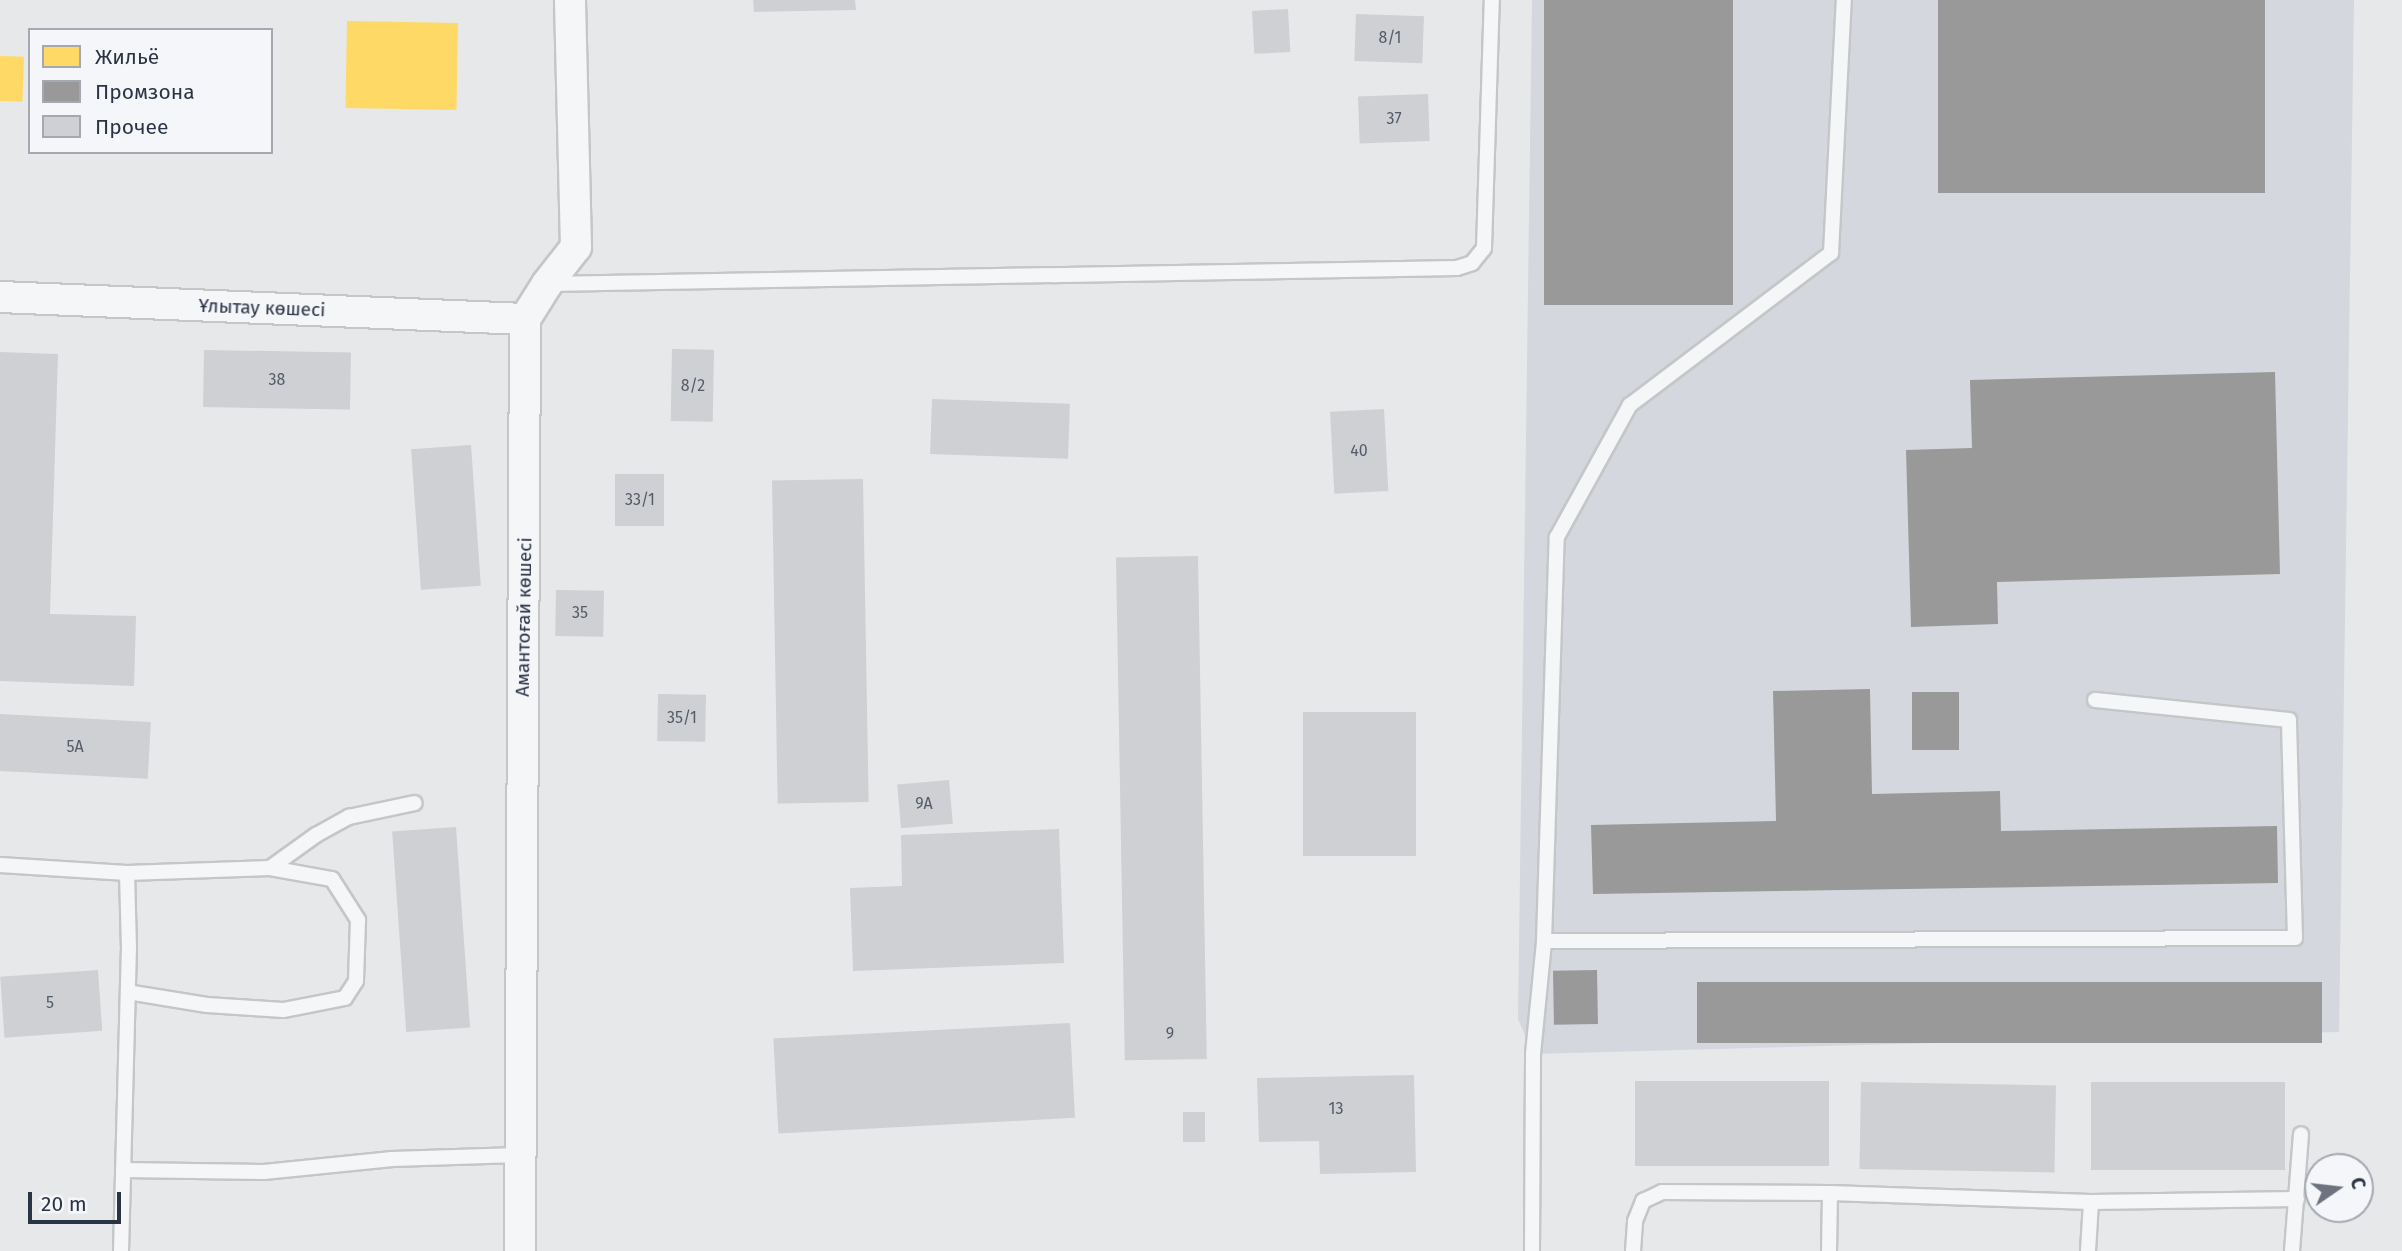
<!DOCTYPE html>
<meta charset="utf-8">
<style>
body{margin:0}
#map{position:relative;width:2402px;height:1251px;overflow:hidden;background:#e6e8ea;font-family:"Fira Sans",sans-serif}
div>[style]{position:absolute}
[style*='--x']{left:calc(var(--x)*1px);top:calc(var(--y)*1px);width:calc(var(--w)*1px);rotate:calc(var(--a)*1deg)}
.built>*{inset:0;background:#d4d7dd}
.homes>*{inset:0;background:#ffd966;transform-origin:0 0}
.industry>*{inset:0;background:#999;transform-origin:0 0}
.building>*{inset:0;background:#ced0d3;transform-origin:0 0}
.roads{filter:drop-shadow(2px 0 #c4c6c8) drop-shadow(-2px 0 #c4c6c8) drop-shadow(0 2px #c4c6c8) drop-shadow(0 -2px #c4c6c8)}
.service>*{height:14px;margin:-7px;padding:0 7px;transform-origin:7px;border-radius:7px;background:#f5f6f7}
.minor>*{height:30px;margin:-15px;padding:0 15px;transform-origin:15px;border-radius:15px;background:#f5f6f7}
span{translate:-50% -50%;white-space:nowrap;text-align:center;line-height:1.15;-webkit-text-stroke:7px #f4f6f9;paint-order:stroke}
.number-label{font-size:16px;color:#545c69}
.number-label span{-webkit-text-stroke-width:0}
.street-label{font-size:19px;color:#2b3445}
.legend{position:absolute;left:28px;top:28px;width:245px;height:126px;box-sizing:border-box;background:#f4f6f9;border:2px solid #a4a8b1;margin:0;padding:9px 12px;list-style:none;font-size:21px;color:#2b3445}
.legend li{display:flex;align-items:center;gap:14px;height:35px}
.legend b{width:35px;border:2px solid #a4a8b1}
.north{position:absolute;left:2304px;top:1153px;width:70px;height:70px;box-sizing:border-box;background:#f4f6f9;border:2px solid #a4a8b1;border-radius:50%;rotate:76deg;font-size:19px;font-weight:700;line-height:28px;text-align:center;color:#2b3445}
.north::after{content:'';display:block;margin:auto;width:24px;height:32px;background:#6c737f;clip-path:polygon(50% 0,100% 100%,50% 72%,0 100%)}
.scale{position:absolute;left:28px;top:1192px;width:93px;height:32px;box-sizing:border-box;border:4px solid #2b3445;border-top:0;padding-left:9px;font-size:21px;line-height:24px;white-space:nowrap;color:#2b3445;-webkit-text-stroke:5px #f4f6f9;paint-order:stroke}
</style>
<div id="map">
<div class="built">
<i style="clip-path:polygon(1532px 0,2354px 0,2339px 1032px,1533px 1054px,1518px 1019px)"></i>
</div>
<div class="homes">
<i style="left:347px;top:21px;width:111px;height:87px;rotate:1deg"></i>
<i style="left:0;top:56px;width:24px;height:45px;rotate:2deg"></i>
</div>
<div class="industry">
<i style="left:1544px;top:0;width:189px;height:305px"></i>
<i style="left:1938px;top:0;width:327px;height:193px"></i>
<i style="clip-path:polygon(2275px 372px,2280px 574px,1997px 582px,1998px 624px,1911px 627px,1906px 450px,1972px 448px,1970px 380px)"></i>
<i style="clip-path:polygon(1870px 689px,1872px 794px,2000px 791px,2001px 831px,2277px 826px,2278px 883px,1593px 894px,1591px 825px,1776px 821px,1773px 691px)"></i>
<i style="left:1912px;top:692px;width:47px;height:58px"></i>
<i style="left:1597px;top:970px;width:54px;height:44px;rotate:89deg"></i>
<i style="left:2322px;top:982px;width:61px;height:625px;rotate:90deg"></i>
</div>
<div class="building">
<i style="clip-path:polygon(753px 0,855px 0,856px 10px,754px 12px)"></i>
<i style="left:1288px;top:9px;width:43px;height:36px;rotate:87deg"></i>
<i style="left:1356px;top:14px;width:68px;height:47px;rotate:2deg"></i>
<i style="left:1428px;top:94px;width:47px;height:70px;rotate:88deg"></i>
<i style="left:672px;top:349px;width:42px;height:72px;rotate:1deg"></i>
<i style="left:204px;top:350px;width:147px;height:57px;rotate:1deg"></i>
<i style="clip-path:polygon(0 352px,58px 354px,50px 614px,136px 616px,134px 686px,0 681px)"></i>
<i style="left:932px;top:399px;width:138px;height:55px;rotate:2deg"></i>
<i style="left:1384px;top:409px;width:82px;height:54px;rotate:87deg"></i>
<i style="left:471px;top:445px;width:141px;height:60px;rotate:86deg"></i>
<i style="left:615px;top:474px;width:49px;height:52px"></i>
<i style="left:863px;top:479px;width:323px;height:91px;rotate:89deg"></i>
<i style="left:1198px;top:556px;width:503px;height:82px;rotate:89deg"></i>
<i style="left:556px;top:590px;width:48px;height:46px;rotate:1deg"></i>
<i style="left:658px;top:694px;width:48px;height:47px;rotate:1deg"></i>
<i style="left:1303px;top:712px;width:113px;height:144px"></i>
<i style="left:0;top:714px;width:151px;height:57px;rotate:3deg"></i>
<i style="left:949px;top:780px;width:44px;height:52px;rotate:85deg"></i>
<i style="left:456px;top:827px;width:201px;height:64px;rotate:86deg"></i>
<i style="clip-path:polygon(1059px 829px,1064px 963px,853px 971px,850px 888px,902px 886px,901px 835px)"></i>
<i style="left:98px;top:970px;width:61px;height:98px;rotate:86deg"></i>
<i style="left:1070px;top:1023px;width:95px;height:297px;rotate:87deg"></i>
<i style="clip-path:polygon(1414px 1075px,1416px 1172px,1320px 1174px,1319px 1141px,1259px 1142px,1257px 1078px)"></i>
<i style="left:1829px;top:1081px;width:85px;height:194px;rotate:90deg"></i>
<i style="left:1861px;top:1082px;width:195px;height:87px;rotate:1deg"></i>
<i style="left:2285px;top:1082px;width:88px;height:194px;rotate:90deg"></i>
<i style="left:1183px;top:1112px;width:22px;height:30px"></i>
</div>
<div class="roads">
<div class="service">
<i style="--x:548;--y:284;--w:909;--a:-1.01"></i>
<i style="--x:1457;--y:268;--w:16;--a:-18"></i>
<i style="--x:1472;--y:263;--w:19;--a:-51"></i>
<i style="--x:1484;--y:248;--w:248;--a:-88.2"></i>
<i style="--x:0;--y:865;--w:127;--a:3.6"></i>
<i style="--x:127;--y:873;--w:143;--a:-2"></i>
<i style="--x:270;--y:868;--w:63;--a:10.1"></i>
<i style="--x:332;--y:879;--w:49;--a:57.6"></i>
<i style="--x:358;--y:920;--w:61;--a:91.9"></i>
<i style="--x:356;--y:981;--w:20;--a:123"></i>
<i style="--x:345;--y:998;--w:63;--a:169"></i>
<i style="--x:283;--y:1010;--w:76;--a:-176.2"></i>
<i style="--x:207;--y:1005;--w:80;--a:-170.7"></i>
<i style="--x:270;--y:868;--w:57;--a:-35.7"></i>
<i style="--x:316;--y:835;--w:38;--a:-29"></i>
<i style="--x:349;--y:817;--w:67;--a:-12"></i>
<i style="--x:1544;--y:941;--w:751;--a:-0.23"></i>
<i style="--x:2295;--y:938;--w:218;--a:-91.6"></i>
<i style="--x:2289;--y:720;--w:195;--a:-174.1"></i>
<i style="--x:123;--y:1170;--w:141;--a:0.8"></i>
<i style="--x:264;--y:1172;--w:129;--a:-5.8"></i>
<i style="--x:392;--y:1159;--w:127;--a:-1.8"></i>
<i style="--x:121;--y:1251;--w:302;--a:-88.5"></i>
<i style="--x:129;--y:949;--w:76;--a:-91.5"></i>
<i style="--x:1532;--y:1251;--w:197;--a:-89.7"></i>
<i style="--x:1533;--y:1054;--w:114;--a:-84.4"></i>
<i style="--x:1544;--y:941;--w:404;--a:-88.2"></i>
<i style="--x:1557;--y:537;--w:151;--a:-61.1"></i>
<i style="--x:1630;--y:405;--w:252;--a:-37.1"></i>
<i style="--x:1831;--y:253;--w:253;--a:-87.1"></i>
<i style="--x:1633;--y:1251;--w:30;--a:-86"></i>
<i style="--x:1635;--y:1221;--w:22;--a:-68"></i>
<i style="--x:1643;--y:1201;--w:21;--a:-25"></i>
<i style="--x:1662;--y:1192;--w:168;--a:0.3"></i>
<i style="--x:1830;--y:1193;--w:261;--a:2"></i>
<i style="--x:2091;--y:1202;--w:206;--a:-0.8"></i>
<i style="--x:1829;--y:1251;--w:58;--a:-89"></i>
<i style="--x:2088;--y:1251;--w:49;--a:-86.5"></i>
<i style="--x:2292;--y:1251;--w:117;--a:-85.6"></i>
</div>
<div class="minor">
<i style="--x:0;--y:297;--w:525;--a:2.4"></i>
<i style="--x:520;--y:1251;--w:932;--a:-89.69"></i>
<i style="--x:525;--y:319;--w:41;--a:-57.8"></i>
<i style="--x:547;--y:284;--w:47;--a:-51.9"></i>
<i style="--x:576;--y:247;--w:247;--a:-91.4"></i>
</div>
</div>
<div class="number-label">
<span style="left:1390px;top:38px">8/1</span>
<span style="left:1394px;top:119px">37</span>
<span style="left:277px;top:380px">38</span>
<span style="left:693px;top:386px">8/2</span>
<span style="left:1359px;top:451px">40</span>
<span style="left:640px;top:500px">33/1</span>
<span style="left:580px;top:613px">35</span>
<span style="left:682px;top:718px">35/1</span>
<span style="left:75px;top:747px">5А</span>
<span style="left:924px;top:804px">9А</span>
<span style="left:50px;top:1003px">5</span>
<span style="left:1170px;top:1034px">9</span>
<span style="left:1336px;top:1109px">13</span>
</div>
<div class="street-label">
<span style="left:262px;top:308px;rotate:2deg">Ұлытау көшесі</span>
<span style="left:524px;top:617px;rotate:-89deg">Амантоғай көшесі</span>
</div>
<ul class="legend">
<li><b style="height:19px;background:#ffd966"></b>Жильё</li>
<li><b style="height:19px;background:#999"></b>Промзона</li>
<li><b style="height:19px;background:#ced0d3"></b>Прочее</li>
</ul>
<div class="north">С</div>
<div class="scale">20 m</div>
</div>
